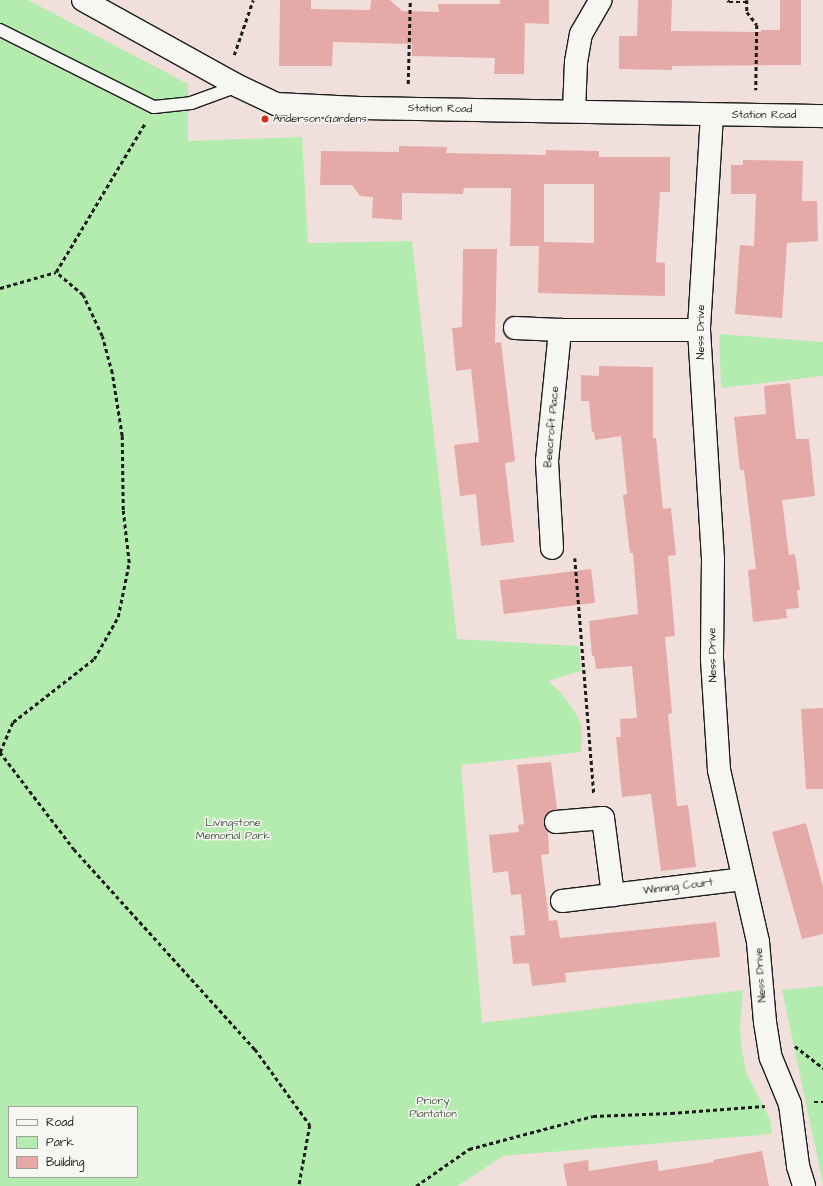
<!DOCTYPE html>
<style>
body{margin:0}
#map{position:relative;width:823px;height:1186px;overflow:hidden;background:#f1dfdc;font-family:"Architects Daughter",sans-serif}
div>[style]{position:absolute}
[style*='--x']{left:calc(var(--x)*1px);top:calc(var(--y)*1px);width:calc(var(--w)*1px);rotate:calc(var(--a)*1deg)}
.green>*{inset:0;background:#b4ecaf}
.building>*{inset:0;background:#e5aaa7;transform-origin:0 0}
.path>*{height:2.5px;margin-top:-1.25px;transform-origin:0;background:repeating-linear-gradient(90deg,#1c1c1c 0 4px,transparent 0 7px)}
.roads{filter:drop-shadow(1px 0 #1c1c1c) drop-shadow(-1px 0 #1c1c1c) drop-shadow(0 1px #1c1c1c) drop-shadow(0 -1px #1c1c1c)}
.lane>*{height:12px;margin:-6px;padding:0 6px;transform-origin:6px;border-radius:6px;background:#f6f6f2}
.street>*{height:22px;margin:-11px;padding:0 11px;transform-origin:11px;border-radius:11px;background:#f6f6f2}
.secondary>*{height:22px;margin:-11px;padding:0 11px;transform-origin:11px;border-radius:11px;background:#f6f6f2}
.dots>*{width:11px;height:11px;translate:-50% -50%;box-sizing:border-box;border:2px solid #f6f6f2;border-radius:50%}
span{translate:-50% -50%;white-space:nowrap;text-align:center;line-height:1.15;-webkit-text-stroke:3px #f6f6f2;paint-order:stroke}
.street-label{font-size:11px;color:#1c1c1c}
.poi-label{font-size:11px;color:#1c1c1c}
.left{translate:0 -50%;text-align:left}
.park-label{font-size:11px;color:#4a5a48}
.legend{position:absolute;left:8px;top:1106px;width:130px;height:72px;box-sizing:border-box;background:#f6f6f2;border:1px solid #9f9f9c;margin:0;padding:5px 7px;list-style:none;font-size:12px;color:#1c1c1c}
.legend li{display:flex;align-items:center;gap:8px;height:20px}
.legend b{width:20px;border:1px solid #9f9f9c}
</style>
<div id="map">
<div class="green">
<i style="clip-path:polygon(evenodd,0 0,28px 0,188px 84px,188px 141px,302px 137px,308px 243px,412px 241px,457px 639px,579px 646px,581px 671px,548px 681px,561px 693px,573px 709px,581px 723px,582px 735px,581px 752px,461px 765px,482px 1023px,743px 990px,740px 1027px,742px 1050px,746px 1072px,770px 1119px,772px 1134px,503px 1156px,458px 1186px,0 1186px,0 0,9px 1107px,137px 1107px,137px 1177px,9px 1177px,9px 1107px)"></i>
<i style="clip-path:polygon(719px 334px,823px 342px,823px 376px,721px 388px)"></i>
<i style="clip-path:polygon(823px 986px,823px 1184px,782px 990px)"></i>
</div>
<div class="building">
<i style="clip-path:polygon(280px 0,311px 0,311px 9px,370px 10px,371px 0,390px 0,402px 11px,439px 12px,438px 4px,500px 4px,500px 0,549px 0,549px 24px,525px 23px,524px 74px,494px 74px,495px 58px,412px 56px,412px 44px,333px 42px,332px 66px,279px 66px)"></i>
<i style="clip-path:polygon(638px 0,672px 0,671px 31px,761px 32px,761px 30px,780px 30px,780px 0,801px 0,801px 65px,672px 66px,672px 70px,619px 69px,619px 36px,637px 36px)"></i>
<i style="clip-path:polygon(evenodd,399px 146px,447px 147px,446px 153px,546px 155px,546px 150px,599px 151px,599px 157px,670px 157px,670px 192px,660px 192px,656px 262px,665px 263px,665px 296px,538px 293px,539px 246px,510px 246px,511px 188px,464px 188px,463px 194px,402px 193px,402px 220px,372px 218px,373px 197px,360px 196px,352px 185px,320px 185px,321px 151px,399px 152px,399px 146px,544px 184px,594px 184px,594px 243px,544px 242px,544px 184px)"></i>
<i style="clip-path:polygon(743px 160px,803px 161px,802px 201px,817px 201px,818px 241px,787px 243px,782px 318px,735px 314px,740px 245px,754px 246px,756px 194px,731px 194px,731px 165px,743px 165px)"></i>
<i style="clip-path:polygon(463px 249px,497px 249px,495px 343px,501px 342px,515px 461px,505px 463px,514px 542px,481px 546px,476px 494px,460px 496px,454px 445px,479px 442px,471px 369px,456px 371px,452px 328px,462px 327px)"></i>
<i style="clip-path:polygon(599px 366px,653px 367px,653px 438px,656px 438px,663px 509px,671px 508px,676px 555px,668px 556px,675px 636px,665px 637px,672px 713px,668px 714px,677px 806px,688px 805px,696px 867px,661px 871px,651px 794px,622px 797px,616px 737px,621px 737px,620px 719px,637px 718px,632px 666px,596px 669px,594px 656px,592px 656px,589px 621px,638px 614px,633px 553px,630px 553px,623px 495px,627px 494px,621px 436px,595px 440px,594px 432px,592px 432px,589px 401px,581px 401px,581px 375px,599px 376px)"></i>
<i style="clip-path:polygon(790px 383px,796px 439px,809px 439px,815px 496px,782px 500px,789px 555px,795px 554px,800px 590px,797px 590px,799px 608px,786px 609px,787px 618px,753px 622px,748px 570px,756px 569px,744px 470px,740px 470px,734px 417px,766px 414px,764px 386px)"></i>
<i style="left:591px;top:569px;width:34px;height:92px;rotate:83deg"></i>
<i style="clip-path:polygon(823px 708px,823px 789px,806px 789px,801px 709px)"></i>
<i style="clip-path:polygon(551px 762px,557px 809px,549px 812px,545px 817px,544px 823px,548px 831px,549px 854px,541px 855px,549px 921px,557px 920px,560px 938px,716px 922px,720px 957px,565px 973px,566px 982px,532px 986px,529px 963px,513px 964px,510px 936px,525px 935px,521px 894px,511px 895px,508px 871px,493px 873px,489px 835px,519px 832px,518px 825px,524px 824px,517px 765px)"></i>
<i style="clip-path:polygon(806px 823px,823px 887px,823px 934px,802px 939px,772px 832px)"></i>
<i style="clip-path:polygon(762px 1151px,769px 1186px,567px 1186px,563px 1164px,588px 1160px,589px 1171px,657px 1160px,659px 1171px,714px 1162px,713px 1160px)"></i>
</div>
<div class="path">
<i style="--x:728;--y:0;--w:2;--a:63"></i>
<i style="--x:729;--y:2;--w:18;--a:0"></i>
<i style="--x:747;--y:0;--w:12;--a:90"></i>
<i style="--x:747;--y:12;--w:16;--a:52"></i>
<i style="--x:757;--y:25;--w:65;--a:90.9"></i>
<i style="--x:234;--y:55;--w:58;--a:-70.9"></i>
<i style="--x:408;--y:84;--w:84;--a:-88.6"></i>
<i style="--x:0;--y:288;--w:58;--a:-15.9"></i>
<i style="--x:56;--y:272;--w:174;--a:-59.1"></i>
<i style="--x:575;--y:558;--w:237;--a:85.4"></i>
<i style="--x:0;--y:752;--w:33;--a:-67"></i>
<i style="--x:13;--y:722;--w:103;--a:-37.9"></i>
<i style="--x:94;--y:659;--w:48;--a:-60.3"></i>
<i style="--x:118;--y:617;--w:55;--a:-78.5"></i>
<i style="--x:129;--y:563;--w:53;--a:-96.5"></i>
<i style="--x:123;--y:510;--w:74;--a:-90.8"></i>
<i style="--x:122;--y:436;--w:64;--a:-99"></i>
<i style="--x:112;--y:373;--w:38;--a:-105"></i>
<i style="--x:102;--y:336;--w:45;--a:-114.9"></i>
<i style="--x:83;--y:295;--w:35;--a:-140"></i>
<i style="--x:0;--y:752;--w:122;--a:52.7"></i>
<i style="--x:74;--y:849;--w:270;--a:47.9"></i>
<i style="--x:255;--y:1049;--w:94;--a:54.1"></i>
<i style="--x:310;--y:1125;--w:62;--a:100.2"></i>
<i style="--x:795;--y:1046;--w:36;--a:38"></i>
<i style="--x:814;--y:1102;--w:9;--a:0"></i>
<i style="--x:416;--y:1186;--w:65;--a:-34.9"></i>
<i style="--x:469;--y:1149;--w:128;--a:-14.9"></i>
<i style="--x:593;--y:1116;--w:78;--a:-2.2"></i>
<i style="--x:671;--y:1113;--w:94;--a:-4.3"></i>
</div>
<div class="roads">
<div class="lane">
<i style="--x:0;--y:30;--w:172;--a:26.6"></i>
<i style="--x:154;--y:107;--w:37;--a:-6"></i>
<i style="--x:191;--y:103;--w:50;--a:-19.9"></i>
</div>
<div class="street">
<i style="--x:574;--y:111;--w:49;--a:-87.7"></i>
<i style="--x:576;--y:62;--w:28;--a:-80"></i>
<i style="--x:581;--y:34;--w:39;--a:-60"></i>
<i style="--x:712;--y:115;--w:215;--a:93.5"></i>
<i style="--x:699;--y:330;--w:229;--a:86.5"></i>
<i style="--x:713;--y:559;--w:100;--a:90.6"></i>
<i style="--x:712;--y:659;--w:111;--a:86.4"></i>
<i style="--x:719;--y:770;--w:176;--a:77.2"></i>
<i style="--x:758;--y:942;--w:80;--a:85"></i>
<i style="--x:765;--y:1022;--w:36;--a:81"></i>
<i style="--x:771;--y:1058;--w:50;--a:67.6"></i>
<i style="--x:790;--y:1104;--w:63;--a:82.6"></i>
<i style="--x:798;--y:1166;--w:21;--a:73"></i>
<i style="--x:515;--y:328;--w:45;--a:2.5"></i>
<i style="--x:552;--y:548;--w:87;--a:-93.3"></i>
<i style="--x:547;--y:461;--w:132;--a:-84.3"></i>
<i style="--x:560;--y:330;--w:139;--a:0"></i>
<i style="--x:556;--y:822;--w:47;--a:-4.9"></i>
<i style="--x:603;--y:818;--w:78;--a:82.6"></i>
<i style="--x:562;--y:901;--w:182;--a:-6.9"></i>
</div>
<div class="secondary">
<i style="--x:83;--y:0;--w:177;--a:29"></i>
<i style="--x:238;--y:86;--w:42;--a:25.3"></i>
<i style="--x:276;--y:104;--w:82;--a:2.8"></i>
<i style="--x:358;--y:108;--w:465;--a:1"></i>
</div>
</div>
<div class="dots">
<i style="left:265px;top:119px;background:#c8321e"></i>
</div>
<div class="street-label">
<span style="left:440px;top:109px;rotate:1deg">Station Road</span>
<span style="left:764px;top:115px">Station Road</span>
<span style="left:701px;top:332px;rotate:-90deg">Ness Drive</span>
<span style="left:552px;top:427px;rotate:-85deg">Beecroft Place</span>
<span style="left:713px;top:655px;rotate:-91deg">Ness Drive</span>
<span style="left:678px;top:887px;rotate:-7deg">Winning Court</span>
<span style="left:761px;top:975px;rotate:-94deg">Ness Drive</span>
</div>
<div class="poi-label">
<span class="left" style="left:273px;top:119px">Anderson Gardens</span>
</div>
<div class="park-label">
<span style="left:233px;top:830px">Livingstone<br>Memorial Park</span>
<span style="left:433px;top:1108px">Priory<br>Plantation</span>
</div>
<ul class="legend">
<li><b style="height:5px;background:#f6f6f2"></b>Road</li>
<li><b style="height:11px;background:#b4ecaf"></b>Park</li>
<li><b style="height:11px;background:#e5aaa7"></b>Building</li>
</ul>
</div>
